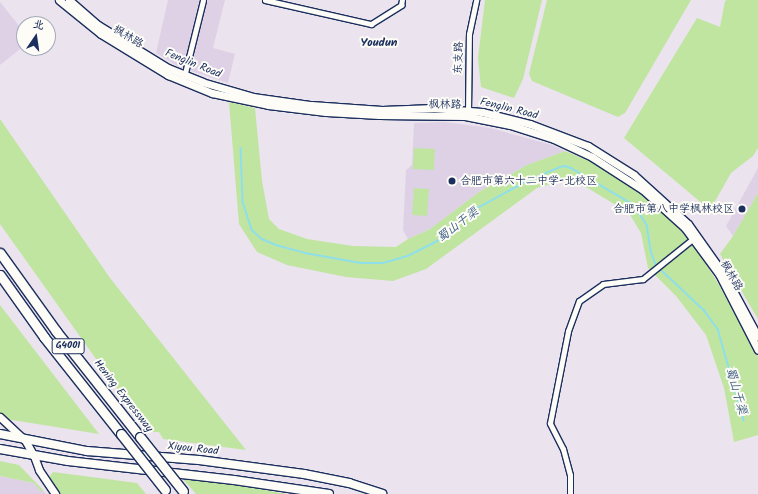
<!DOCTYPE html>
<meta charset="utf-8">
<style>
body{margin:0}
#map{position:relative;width:758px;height:494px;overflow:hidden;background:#ebe3ed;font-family:Kalam,"LXGW WenKai TC",sans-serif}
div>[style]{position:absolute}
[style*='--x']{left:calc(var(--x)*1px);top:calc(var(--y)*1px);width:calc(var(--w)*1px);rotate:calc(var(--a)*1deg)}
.built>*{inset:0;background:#ded1e6}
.green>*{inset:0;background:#c0e5a0;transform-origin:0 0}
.stream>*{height:1.5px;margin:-0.75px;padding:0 0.75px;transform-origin:0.75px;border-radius:0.75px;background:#8fdfea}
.roads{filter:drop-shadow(1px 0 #1b2f5e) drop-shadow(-1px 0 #1b2f5e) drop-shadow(0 1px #1b2f5e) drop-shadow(0 -1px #1b2f5e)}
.street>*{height:5px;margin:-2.5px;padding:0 2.5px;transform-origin:2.5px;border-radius:2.5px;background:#fdfcf7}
.secondary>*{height:7px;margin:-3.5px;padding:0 3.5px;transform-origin:3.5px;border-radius:3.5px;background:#fdfcf7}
.primary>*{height:8px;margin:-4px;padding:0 4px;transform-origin:4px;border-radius:4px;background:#fdfcf7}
.highway>*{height:9px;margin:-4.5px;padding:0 4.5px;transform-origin:4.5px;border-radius:4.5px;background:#fdfcf7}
.bridges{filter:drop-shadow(1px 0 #1b2f5e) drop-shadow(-1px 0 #1b2f5e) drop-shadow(0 1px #1b2f5e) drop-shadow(0 -1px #1b2f5e)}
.highway-bridge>*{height:9px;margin:-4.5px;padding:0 4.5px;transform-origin:4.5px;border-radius:4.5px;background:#fdfcf7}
.dots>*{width:11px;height:11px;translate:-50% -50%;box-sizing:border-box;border:2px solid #fdfcf7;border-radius:50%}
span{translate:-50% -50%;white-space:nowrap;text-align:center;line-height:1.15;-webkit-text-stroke:4px #fdfcf7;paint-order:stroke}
.shield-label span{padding:1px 3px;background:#fdfcf7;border:1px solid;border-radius:3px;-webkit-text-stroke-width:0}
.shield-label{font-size:10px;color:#1b2f5e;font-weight:700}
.street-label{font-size:11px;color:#1b2f5e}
.poi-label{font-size:11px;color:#1b2f5e}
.left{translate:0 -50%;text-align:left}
.right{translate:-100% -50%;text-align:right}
.neighbourhood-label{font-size:12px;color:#1b2f5e;font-weight:700}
.water-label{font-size:12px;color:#385b81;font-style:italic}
.north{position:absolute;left:16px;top:16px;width:40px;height:40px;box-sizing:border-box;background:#fdfcf7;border:1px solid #a3aaba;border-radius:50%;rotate:13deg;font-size:11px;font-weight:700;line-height:16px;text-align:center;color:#1b2f5e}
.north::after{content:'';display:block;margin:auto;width:14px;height:18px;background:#1b2f5e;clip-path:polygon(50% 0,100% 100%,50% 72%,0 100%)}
</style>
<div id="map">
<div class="built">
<i style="clip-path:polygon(168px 0,225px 0,213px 48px,235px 54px,228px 83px,179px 67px,156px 53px)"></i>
<i style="clip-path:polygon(0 2px,24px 32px,24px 46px,0 65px)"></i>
<i style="clip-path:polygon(444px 122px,490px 128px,552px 145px,565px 151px,527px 165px,479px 192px,430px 229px,408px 239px,403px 230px,406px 170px,412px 165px,414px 123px)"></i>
<i style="clip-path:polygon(758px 168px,758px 193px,733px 236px,726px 226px)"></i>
<i style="clip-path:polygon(0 476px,34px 483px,41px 492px,43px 490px,46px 494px,0 494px)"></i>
</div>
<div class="green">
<i style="clip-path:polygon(485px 0,542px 0,523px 79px,514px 98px,481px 87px,478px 58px)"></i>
<i style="clip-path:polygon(547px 0,691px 0,625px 113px,618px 117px,532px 81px,529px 74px)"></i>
<i style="clip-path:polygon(727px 0,758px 0,758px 148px,753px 156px,731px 173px,710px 210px,624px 138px,697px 18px,720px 27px,725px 1px)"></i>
<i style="clip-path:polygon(229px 102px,255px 108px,262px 181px,269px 219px,279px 229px,307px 239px,353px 246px,396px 247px,408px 239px,430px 229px,479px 192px,527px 165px,565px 151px,601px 166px,643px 194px,681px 230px,699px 253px,719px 285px,758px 357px,758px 435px,734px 442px,724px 388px,706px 335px,676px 296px,648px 268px,641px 233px,629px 213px,571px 178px,537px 188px,426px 269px,393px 281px,346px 277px,287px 265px,257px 252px,239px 224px)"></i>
<i style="clip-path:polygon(0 119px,110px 278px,246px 450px,163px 439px,159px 432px,148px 432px,0 224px)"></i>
<i style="left:414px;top:148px;width:21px;height:21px;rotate:3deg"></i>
<i style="left:414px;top:188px;width:15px;height:27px;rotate:4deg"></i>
<i style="clip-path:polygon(758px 193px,758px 319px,720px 254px,733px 236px)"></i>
<i style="clip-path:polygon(0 305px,99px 434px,0 418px)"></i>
<i style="clip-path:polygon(0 461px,19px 465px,43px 490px,41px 492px,34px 483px,0 476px)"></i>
<i style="clip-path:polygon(53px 472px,137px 483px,146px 494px,57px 494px,48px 479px)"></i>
<i style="clip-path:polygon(182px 478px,235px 485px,287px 494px,196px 494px)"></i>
</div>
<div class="stream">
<i style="--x:241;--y:148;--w:54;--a:87.9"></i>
<i style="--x:243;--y:202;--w:29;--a:72"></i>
<i style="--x:252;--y:230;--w:13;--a:42"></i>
<i style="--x:262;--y:239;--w:15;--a:23"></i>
<i style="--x:276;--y:245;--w:30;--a:15"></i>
<i style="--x:305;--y:253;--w:58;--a:10"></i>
<i style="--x:362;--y:263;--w:21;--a:0"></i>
<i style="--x:383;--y:263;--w:26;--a:-16"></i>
<i style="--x:408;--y:256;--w:33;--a:-27"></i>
<i style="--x:437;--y:241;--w:40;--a:-42"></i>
<i style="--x:467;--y:214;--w:66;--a:-28.9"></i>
<i style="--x:525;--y:182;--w:38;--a:-23"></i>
<i style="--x:560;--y:167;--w:5;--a:-11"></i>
<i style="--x:565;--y:166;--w:6;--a:18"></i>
<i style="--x:571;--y:168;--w:67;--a:30.4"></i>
<i style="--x:629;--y:202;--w:16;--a:47"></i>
<i style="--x:640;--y:214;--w:13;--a:58"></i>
<i style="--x:647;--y:225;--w:26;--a:81"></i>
<i style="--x:651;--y:251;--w:15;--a:70"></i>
<i style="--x:656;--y:265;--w:66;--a:43.2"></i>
<i style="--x:704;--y:310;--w:24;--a:54"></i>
<i style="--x:718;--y:329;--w:95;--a:74.1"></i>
</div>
<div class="roads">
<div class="street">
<i style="--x:265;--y:0;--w:109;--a:12.8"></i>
<i style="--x:371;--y:24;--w:36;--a:-32"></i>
<i style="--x:401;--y:5;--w:5;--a:-79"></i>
<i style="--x:184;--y:77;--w:79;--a:-76.1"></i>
<i style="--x:468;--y:112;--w:78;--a:-89.3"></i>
<i style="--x:469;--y:34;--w:35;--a:-78"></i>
<i style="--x:570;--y:494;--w:19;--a:-90"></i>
<i style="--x:570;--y:475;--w:27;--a:-105"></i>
<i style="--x:563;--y:449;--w:29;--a:-117"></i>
<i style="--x:550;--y:423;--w:94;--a:-78.9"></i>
<i style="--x:568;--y:331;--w:32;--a:-70"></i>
<i style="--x:579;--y:301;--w:29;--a:-35"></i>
<i style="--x:603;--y:284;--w:40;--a:-7.1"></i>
<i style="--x:643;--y:279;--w:67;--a:-38.9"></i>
</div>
<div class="secondary">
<i style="--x:59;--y:0;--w:54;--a:39"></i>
<i style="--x:101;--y:34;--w:79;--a:31.5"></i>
<i style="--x:168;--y:75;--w:48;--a:22.2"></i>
<i style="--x:212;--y:93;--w:57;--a:12.1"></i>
<i style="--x:268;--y:105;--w:58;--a:6.9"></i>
<i style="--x:326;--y:112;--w:53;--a:3.2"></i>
<i style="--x:379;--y:115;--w:86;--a:0.7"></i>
<i style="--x:465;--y:116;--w:46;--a:11.3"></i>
<i style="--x:510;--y:125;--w:46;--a:17.7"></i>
<i style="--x:554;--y:139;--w:42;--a:25.3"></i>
<i style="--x:592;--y:157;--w:61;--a:32.9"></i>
<i style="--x:643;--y:190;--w:57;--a:42.1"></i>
<i style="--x:685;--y:228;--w:57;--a:53.5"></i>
<i style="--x:719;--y:274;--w:85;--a:62.8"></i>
<i style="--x:69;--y:0;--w:38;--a:41"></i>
<i style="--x:98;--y:25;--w:82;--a:31.6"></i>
<i style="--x:168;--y:68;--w:37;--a:22"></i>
<i style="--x:202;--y:82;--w:53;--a:16.4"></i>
<i style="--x:253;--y:97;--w:59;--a:7.9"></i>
<i style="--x:311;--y:105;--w:71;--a:4"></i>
<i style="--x:382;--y:110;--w:52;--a:-2.2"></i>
<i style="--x:434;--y:108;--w:48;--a:4.8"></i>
<i style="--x:482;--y:112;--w:49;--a:14"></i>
<i style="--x:530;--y:124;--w:62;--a:20.8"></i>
<i style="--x:588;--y:146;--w:54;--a:32.2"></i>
<i style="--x:634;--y:175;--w:73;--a:42.2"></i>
<i style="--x:688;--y:224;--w:64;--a:54.6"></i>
<i style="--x:725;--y:276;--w:69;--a:61.6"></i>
<i style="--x:0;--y:417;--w:34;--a:43"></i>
<i style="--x:25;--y:440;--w:18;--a:61"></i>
<i style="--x:34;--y:456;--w:15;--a:70"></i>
<i style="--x:39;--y:470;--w:29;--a:56"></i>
</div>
<div class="primary">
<i style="--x:0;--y:434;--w:89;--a:11.1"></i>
<i style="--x:87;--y:451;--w:112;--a:4.6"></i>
<i style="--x:199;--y:460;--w:106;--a:7.6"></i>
<i style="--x:304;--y:474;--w:46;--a:11.3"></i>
<i style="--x:349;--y:483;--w:35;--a:18"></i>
<i style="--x:0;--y:449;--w:69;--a:10"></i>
<i style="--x:68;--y:461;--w:167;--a:6.5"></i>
<i style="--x:234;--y:480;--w:96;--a:8.4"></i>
</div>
<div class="highway">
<i style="--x:0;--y:253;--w:96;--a:54.3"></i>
<i style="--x:56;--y:331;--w:135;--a:51.6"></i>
<i style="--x:0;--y:275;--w:76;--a:54.6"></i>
<i style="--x:44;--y:337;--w:124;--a:51.6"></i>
</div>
</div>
<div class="bridges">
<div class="highway-bridge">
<i style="--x:121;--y:434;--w:71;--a:51.8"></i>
<i style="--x:140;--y:437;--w:69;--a:51.5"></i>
</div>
</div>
<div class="dots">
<i style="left:452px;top:181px;background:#1b2f5e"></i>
<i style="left:742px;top:209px;background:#1b2f5e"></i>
</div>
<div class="shield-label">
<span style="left:68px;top:346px">G4001</span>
</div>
<div class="street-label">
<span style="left:128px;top:37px;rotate:31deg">枫林路</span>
<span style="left:459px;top:58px;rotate:-88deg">东支路</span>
<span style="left:193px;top:64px;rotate:22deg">Fenglin Road</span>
<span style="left:445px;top:105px;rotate:1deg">枫林路</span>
<span style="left:509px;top:109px;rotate:14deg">Fenglin Road</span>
<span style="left:731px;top:276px;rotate:60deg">枫林路</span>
<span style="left:123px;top:396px;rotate:52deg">Hening Expressway</span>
<span style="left:193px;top:449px;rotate:6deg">Xiyou Road</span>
</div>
<div class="poi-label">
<span class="left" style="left:460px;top:181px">合肥市第六十二中学-北校区</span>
<span class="right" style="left:734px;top:209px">合肥市第八中学枫林校区</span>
</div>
<div class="neighbourhood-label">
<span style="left:379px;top:43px">Youdun</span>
</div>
<div class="water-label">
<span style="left:458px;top:225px;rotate:-37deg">蜀山干渠</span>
<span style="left:736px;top:391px;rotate:74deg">蜀山干渠</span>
</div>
<div class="north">北</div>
</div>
